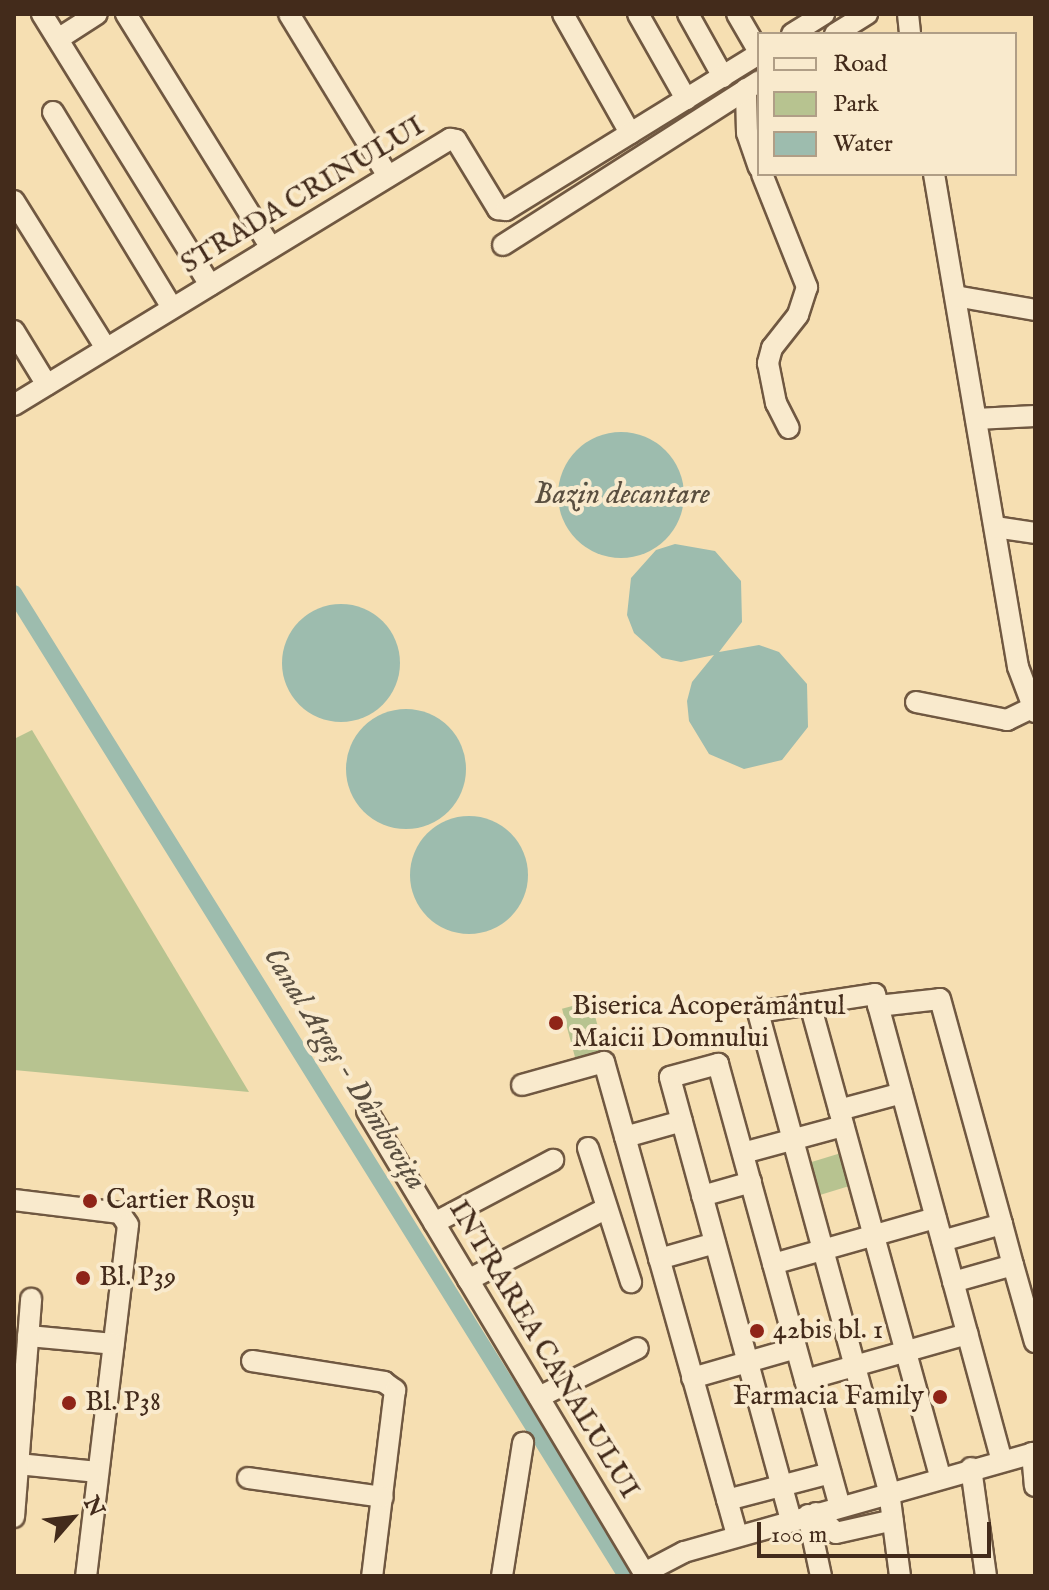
<!DOCTYPE html>
<meta charset="utf-8">
<style>
body{margin:0}
#map{position:relative;width:1049px;height:1590px;overflow:hidden;background:#f6dfb2;font-family:"IM FELL English",serif}
div>[style]{position:absolute}
[style*='--x']{left:calc(var(--x)*1px);top:calc(var(--y)*1px);width:calc(var(--w)*1px);rotate:calc(var(--a)*1deg)}
.green>*{inset:0;background:#b7c390;transform-origin:0 0}
.water>*{inset:0;background:#9dbcae}
.round{border-radius:50%}
.canal>*{height:16px;margin:-8px;padding:0 8px;transform-origin:8px;border-radius:8px;background:#9dbcae}
.roads{filter:drop-shadow(2px 0 #705841) drop-shadow(-2px 0 #705841) drop-shadow(0 2px #705841) drop-shadow(0 -2px #705841)}
.minor>*{height:20px;margin:-10px;padding:0 10px;transform-origin:10px;border-radius:10px;background:#f9eacd}
.dots>*{width:22px;height:22px;translate:-50% -50%;box-sizing:border-box;border:4px solid #f9eacd;border-radius:50%}
span{translate:-50% -50%;white-space:nowrap;text-align:center;line-height:1.15;-webkit-text-stroke:8px #f9eacd;paint-order:stroke}
.street-label{font-size:28px;color:#432b1b}
.poi-label{font-size:28px;color:#432b1b}
.left{translate:0 -50%;text-align:left}
.right{translate:-100% -50%;text-align:right}
.water-label{font-size:30px;color:#5a4f40;font-style:italic}
.frame{position:absolute;inset:0;border:16px solid #432b1b;pointer-events:none}
.legend{position:absolute;left:757px;top:32px;width:260px;height:144px;box-sizing:border-box;background:#f9eacd;border:2px solid #b09e86;margin:0;padding:10px 14px;list-style:none;font-size:24px;color:#432b1b}
.legend li{display:flex;align-items:center;gap:16px;height:40px}
.legend b{width:40px;border:2px solid #b09e86}
.north{position:absolute;left:32px;top:1478px;width:80px;height:80px;-webkit-text-stroke:6px #f9eacd;paint-order:stroke;rotate:62deg;font-size:22px;font-weight:700;line-height:32px;text-align:center;color:#432b1b}
.north::after{content:'';display:block;margin:auto;width:28px;height:36px;background:#432b1b;clip-path:polygon(50% 0,100% 100%,50% 72%,0 100%)}
.scale{position:absolute;left:757px;top:1522px;width:234px;height:36px;box-sizing:border-box;border:4px solid #432b1b;border-top:0;padding-left:10px;font-size:24px;line-height:28px;white-space:nowrap;color:#432b1b;-webkit-text-stroke:6px #f9eacd;paint-order:stroke}
</style>
<div id="map">
<div class="green">
<i style="clip-path:polygon(32px 730px,249px 1092px,14px 1070px,14px 739px)"></i>
<i style="left:591px;top:1001px;width:51px;height:30px;rotate:75deg"></i>
<i style="left:841px;top:1153px;width:34px;height:35px;rotate:73deg"></i>
</div>
<div class="water">
<i class="round" style="left:558px;top:432px;width:126px;height:126px"></i>
<i style="clip-path:polygon(675px 544px,715px 551px,741px 581px,742px 622px,719px 652px,759px 645px,779px 652px,807px 684px,808px 727px,782px 760px,744px 769px,709px 754px,689px 721px,687px 701px,692px 682px,714px 655px,681px 662px,662px 658px,634px 633px,627px 615px,631px 578px,656px 550px)"></i>
<i class="round" style="left:282px;top:604px;width:118px;height:118px"></i>
<i class="round" style="left:346px;top:709px;width:120px;height:120px"></i>
<i class="round" style="left:410px;top:816px;width:118px;height:118px"></i>
</div>
<div class="canal">
<i style="--x:14;--y:593;--w:1158;--a:58.09"></i>
</div>
<div class="roads">
<div class="minor">
<i style="--x:42;--y:14;--w:319;--a:58.2"></i>
<i style="--x:126;--y:14;--w:275;--a:58.2"></i>
<i style="--x:289;--y:14;--w:190;--a:58.6"></i>
<i style="--x:563;--y:14;--w:137;--a:60.6"></i>
<i style="--x:638;--y:14;--w:98;--a:60.5"></i>
<i style="--x:688;--y:14;--w:72;--a:60.9"></i>
<i style="--x:737;--y:14;--w:44;--a:59.9"></i>
<i style="--x:908;--y:14;--w:20;--a:84"></i>
<i style="--x:792;--y:34;--w:38;--a:-32"></i>
<i style="--x:835;--y:34;--w:38;--a:-32"></i>
<i style="--x:58;--y:39;--w:46;--a:-32.7"></i>
<i style="--x:746;--y:89;--w:44;--a:88.7"></i>
<i style="--x:747;--y:133;--w:36;--a:71"></i>
<i style="--x:53;--y:112;--w:229;--a:58.7"></i>
<i style="--x:762;--y:174;--w:122;--a:68.3"></i>
<i style="--x:807;--y:287;--w:29;--a:108"></i>
<i style="--x:798;--y:315;--w:42;--a:128.2"></i>
<i style="--x:772;--y:348;--w:16;--a:105"></i>
<i style="--x:768;--y:363;--w:41;--a:78.7"></i>
<i style="--x:776;--y:403;--w:28;--a:63"></i>
<i style="--x:934;--y:174;--w:500;--a:80.33"></i>
<i style="--x:1018;--y:667;--w:48;--a:69.3"></i>
<i style="--x:14;--y:201;--w:173;--a:58"></i>
<i style="--x:503;--y:245;--w:304;--a:-32.6"></i>
<i style="--x:955;--y:296;--w:81;--a:9.9"></i>
<i style="--x:14;--y:331;--w:63;--a:58.6"></i>
<i style="--x:14;--y:405;--w:511;--a:-31.39"></i>
<i style="--x:450;--y:139;--w:6;--a:9"></i>
<i style="--x:456;--y:140;--w:81;--a:58.7"></i>
<i style="--x:498;--y:209;--w:8;--a:7"></i>
<i style="--x:506;--y:210;--w:297;--a:-31.7"></i>
<i style="--x:976;--y:419;--w:59;--a:-2.9"></i>
<i style="--x:995;--y:527;--w:40;--a:8.5"></i>
<i style="--x:916;--y:702;--w:93;--a:11.2"></i>
<i style="--x:1007;--y:720;--w:28;--a:-26"></i>
<i style="--x:810;--y:1004;--w:490;--a:74.6"></i>
<i style="--x:878;--y:1006;--w:62;--a:-6.4"></i>
<i style="--x:940;--y:999;--w:233;--a:74.6"></i>
<i style="--x:1002;--y:1224;--w:62;--a:164.2"></i>
<i style="--x:522;--y:1085;--w:85;--a:-15.7"></i>
<i style="--x:604;--y:1062;--w:492;--a:74.3"></i>
<i style="--x:839;--y:1110;--w:65;--a:-15.1"></i>
<i style="--x:367;--y:1111;--w:542;--a:59.04"></i>
<i style="--x:625;--y:1137;--w:59;--a:-15.7"></i>
<i style="--x:588;--y:1148;--w:141;--a:72.2"></i>
<i style="--x:743;--y:1153;--w:104;--a:-15.1"></i>
<i style="--x:702;--y:1196;--w:51;--a:-15.9"></i>
<i style="--x:14;--y:1200;--w:107;--a:7"></i>
<i style="--x:120;--y:1213;--w:14;--a:56"></i>
<i style="--x:128;--y:1225;--w:354;--a:96.8"></i>
<i style="--x:434;--y:1223;--w:135;--a:-27.9"></i>
<i style="--x:1002;--y:1224;--w:42;--a:75"></i>
<i style="--x:659;--y:1259;--w:58;--a:-15.9"></i>
<i style="--x:773;--y:1264;--w:169;--a:-15.8"></i>
<i style="--x:468;--y:1280;--w:154;--a:-27.4"></i>
<i style="--x:953;--y:1282;--w:62;--a:-15.8"></i>
<i style="--x:1013;--y:1265;--w:80;--a:74.1"></i>
<i style="--x:28;--y:1336;--w:86;--a:5.3"></i>
<i style="--x:252;--y:1361;--w:134;--a:9"></i>
<i style="--x:384;--y:1382;--w:14;--a:36"></i>
<i style="--x:395;--y:1390;--w:187;--a:97"></i>
<i style="--x:692;--y:1378;--w:108;--a:-16.1"></i>
<i style="--x:805;--y:1380;--w:169;--a:-15.8"></i>
<i style="--x:539;--y:1397;--w:110;--a:-26.3"></i>
<i style="--x:1032;--y:1453;--w:33;--a:85"></i>
<i style="--x:18;--y:1464;--w:80;--a:5.7"></i>
<i style="--x:971;--y:1468;--w:109;--a:82.1"></i>
<i style="--x:248;--y:1478;--w:136;--a:8"></i>
<i style="--x:727;--y:1500;--w:107;--a:-14.6"></i>
<i style="--x:816;--y:1513;--w:28;--a:45"></i>
<i style="--x:836;--y:1533;--w:58;--a:-12.8"></i>
<i style="--x:808;--y:1515;--w:62;--a:78"></i>
<i style="--x:14;--y:1517;--w:219;--a:-85.5"></i>
<i style="--x:791;--y:1520;--w:459;--a:-105.3"></i>
<i style="--x:670;--y:1077;--w:50;--a:-15.2"></i>
<i style="--x:718;--y:1064;--w:459;--a:74.6"></i>
<i style="--x:644;--y:1573;--w:45;--a:-27.7"></i>
<i style="--x:684;--y:1552;--w:365;--a:-15.8"></i>
<i style="--x:502;--y:1576;--w:135;--a:-81"></i>
<i style="--x:900;--y:1576;--w:86;--a:-97.4"></i>
<i style="--x:889;--y:1491;--w:497;--a:-105.3"></i>
<i style="--x:758;--y:1012;--w:118;--a:-8.7"></i>
<i style="--x:875;--y:994;--w:483;--a:74.8"></i>
</div>
</div>
<div class="dots">
<i style="left:556px;top:1023px;background:#8f2418"></i>
<i style="left:90px;top:1201px;background:#8f2418"></i>
<i style="left:83px;top:1278px;background:#8f2418"></i>
<i style="left:757px;top:1331px;background:#8f2418"></i>
<i style="left:940px;top:1397px;background:#8f2418"></i>
<i style="left:69px;top:1403px;background:#8f2418"></i>
</div>
<div class="street-label">
<span style="left:303px;top:196px;rotate:-31deg">STRADA CRINULUI</span>
<span style="left:543px;top:1350px;rotate:59deg">INTRAREA CANALULUI</span>
</div>
<div class="poi-label">
<span class="left" style="left:572px;top:1023px">Biserica Acoperământul<br>Maicii Domnului</span>
<span class="left" style="left:106px;top:1201px">Cartier Roșu</span>
<span class="left" style="left:99px;top:1278px">Bl. P39</span>
<span class="left" style="left:773px;top:1331px">42bis bl. 1</span>
<span class="right" style="left:924px;top:1397px">Farmacia Family</span>
<span class="left" style="left:85px;top:1403px">Bl. P38</span>
</div>
<div class="water-label">
<span style="left:622px;top:495px">Bazin decantare</span>
<span style="left:344px;top:1069px;rotate:58deg">Canal Argeș - Dâmbovița</span>
</div>
<div class="frame"></div>
<ul class="legend">
<li><b style="height:10px;background:#f9eacd"></b>Road</li>
<li><b style="height:22px;background:#b7c390"></b>Park</li>
<li><b style="height:22px;background:#9dbcae"></b>Water</li>
</ul>
<div class="north">N</div>
<div class="scale">100 m</div>
</div>
